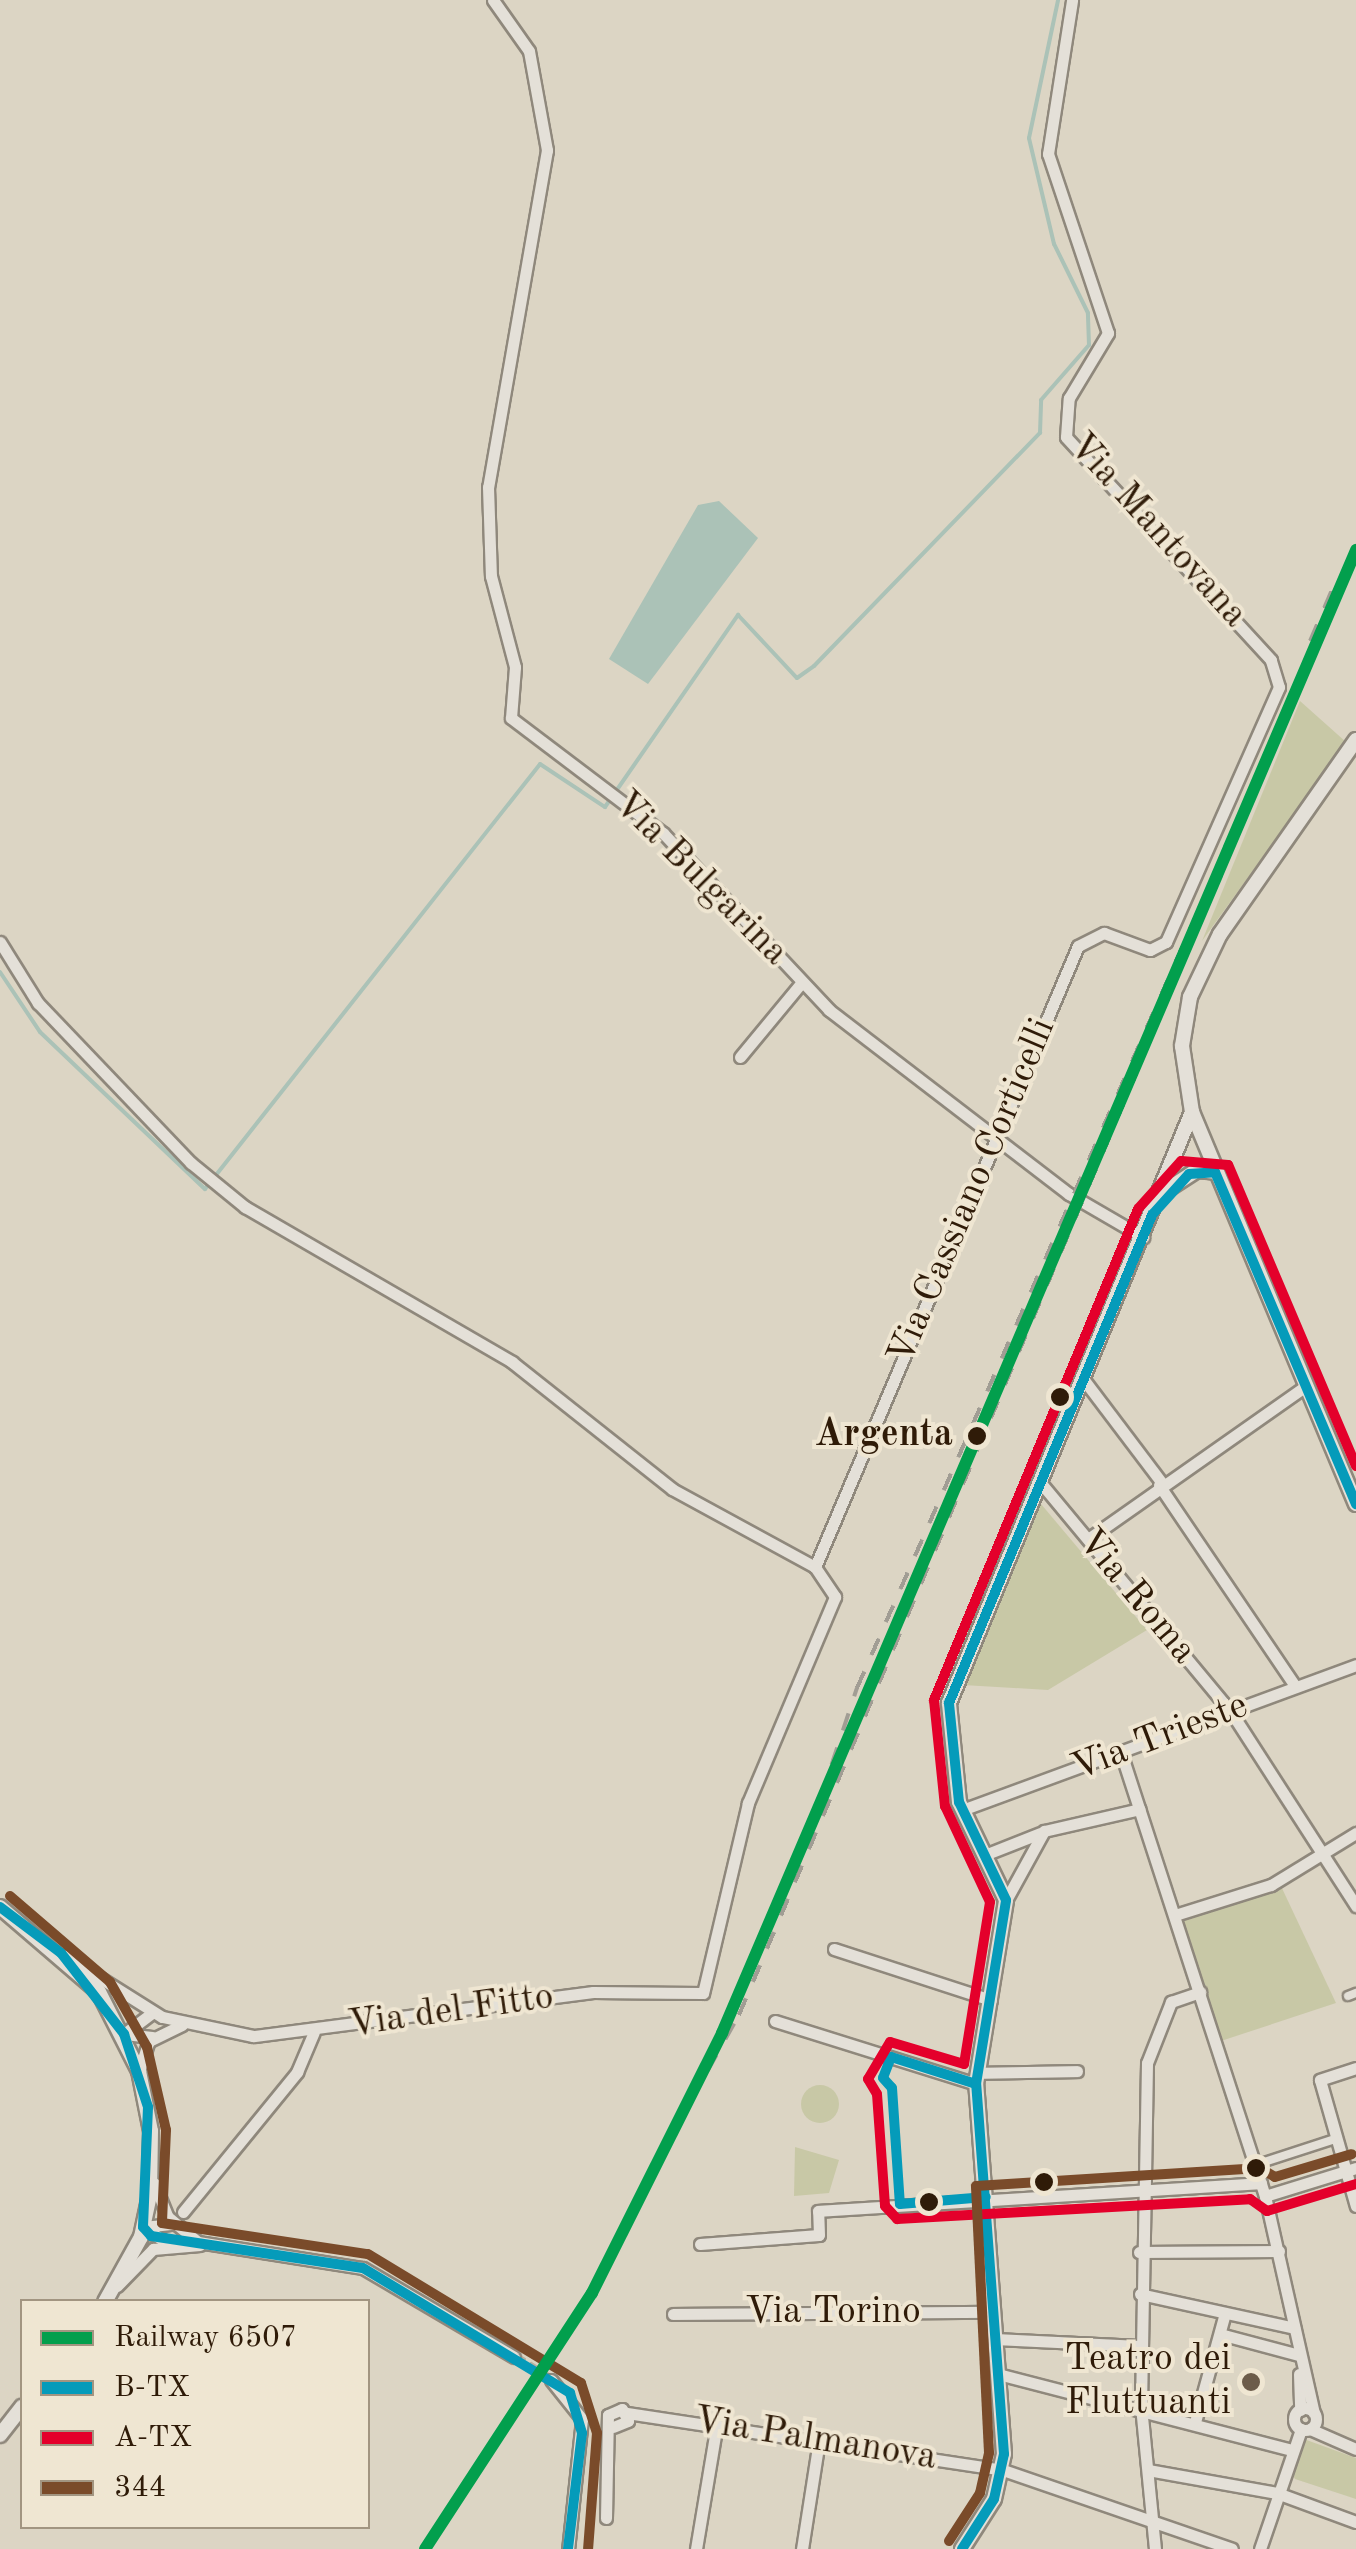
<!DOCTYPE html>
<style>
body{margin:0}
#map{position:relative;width:1356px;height:2549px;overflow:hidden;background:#dcd5c4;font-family:"Old Standard TT",serif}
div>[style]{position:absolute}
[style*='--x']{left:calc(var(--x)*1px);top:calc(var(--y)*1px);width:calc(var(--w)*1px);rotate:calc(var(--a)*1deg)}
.green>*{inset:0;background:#c8c8a6}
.round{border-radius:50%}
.water>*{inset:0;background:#abc2b7}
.stream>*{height:4px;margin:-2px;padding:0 2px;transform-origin:2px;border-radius:2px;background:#abc2b7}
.minor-tunnel>*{height:11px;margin-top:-5.5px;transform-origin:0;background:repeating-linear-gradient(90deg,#b9b09e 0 11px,transparent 0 16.5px)}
.roads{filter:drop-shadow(2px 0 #8f887c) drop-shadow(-2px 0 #8f887c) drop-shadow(0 2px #8f887c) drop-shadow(0 -2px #8f887c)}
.pedestrian>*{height:8px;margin:-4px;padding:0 4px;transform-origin:4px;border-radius:4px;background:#e4e0d8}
.minor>*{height:11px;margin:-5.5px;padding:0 5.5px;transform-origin:5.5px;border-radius:5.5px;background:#e4e0d8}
.minor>.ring{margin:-5.5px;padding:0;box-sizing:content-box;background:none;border:11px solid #e4e0d8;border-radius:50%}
.tertiary>*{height:14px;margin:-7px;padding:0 7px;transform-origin:7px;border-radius:7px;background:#e4e0d8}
.rail>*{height:4px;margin-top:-2px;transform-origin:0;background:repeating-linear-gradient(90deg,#a19d94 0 18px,transparent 0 36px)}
.bus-1>*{height:10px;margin:-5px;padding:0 5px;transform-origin:5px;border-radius:5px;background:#059bba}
.bus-2>*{height:10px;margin:-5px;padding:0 5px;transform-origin:5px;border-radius:5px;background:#e4002b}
.bus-3>*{height:10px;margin:-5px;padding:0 5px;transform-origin:5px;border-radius:5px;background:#7a4b2a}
.rail-1>*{height:12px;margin:-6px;padding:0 6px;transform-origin:6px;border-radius:6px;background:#029f4d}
.dots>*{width:28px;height:28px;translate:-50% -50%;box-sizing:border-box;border:5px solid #efe6d2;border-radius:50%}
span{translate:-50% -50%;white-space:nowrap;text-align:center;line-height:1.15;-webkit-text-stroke:8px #efe6d2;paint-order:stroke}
.street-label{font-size:38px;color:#2f1b08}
.stop-label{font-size:38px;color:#2f1b08;font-weight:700}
.right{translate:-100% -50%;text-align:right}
.poi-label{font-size:38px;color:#2f1b08}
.legend{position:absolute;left:20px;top:2299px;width:350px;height:230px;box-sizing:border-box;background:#efe6d2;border:2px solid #a29581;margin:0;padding:12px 18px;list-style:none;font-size:30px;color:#2f1b08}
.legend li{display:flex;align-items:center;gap:20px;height:50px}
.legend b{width:50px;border:2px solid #a29581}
</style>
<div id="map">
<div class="green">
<i style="clip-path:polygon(1300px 701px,1346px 742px,1202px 941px)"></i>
<i style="clip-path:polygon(1041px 1504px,1147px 1630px,1048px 1690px,963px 1685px)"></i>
<i style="clip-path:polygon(1280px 1884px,1336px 2003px,1221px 2041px,1182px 1918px)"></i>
<i class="round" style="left:801px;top:2085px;width:38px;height:38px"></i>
<i style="clip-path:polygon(795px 2147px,839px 2160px,829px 2193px,794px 2196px)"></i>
<i style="clip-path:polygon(1301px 2438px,1356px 2458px,1356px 2499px,1295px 2479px,1288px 2467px)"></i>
</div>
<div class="water">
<i style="clip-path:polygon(719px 501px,758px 538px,648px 684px,609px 659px,698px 505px)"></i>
</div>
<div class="stream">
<i style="--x:0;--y:972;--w:72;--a:56.3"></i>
<i style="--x:40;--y:1032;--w:228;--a:43.6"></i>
<i style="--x:205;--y:1189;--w:541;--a:-51.75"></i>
<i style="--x:540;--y:764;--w:78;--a:33.5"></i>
<i style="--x:605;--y:807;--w:234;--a:-55.3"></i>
<i style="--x:738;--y:615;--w:86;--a:46.9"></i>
<i style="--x:797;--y:678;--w:21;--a:-35"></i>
<i style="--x:814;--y:666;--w:325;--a:-45.9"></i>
<i style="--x:1040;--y:433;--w:33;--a:-88"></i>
<i style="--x:1041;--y:400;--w:73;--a:-48.9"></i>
<i style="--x:1089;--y:345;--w:32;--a:-92"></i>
<i style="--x:1088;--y:313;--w:77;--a:-116.2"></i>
<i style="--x:1054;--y:244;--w:109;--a:-103.3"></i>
<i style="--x:1029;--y:138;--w:141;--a:-78.1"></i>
</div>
<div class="minor-tunnel">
<i style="--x:514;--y:2357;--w:44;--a:31.9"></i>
</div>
<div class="roads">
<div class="pedestrian">
<i style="--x:1348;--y:1996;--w:9;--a:-21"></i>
<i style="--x:1255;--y:2165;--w:87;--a:-18"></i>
</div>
<div class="minor">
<i style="--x:493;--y:0;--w:62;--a:54.8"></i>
<i style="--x:529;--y:51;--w:101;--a:79.7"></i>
<i style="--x:547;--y:150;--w:342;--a:99.9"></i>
<i style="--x:488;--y:487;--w:89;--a:88.1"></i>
<i style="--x:491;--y:576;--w:94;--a:75.2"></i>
<i style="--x:515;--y:667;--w:51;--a:94.5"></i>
<i style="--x:511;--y:718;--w:191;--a:37.1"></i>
<i style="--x:663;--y:833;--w:243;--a:46.8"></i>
<i style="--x:829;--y:1010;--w:302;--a:37.5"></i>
<i style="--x:1069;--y:1194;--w:86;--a:30.2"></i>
<i style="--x:0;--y:942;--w:72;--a:58.1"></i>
<i style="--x:38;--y:1003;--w:221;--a:46.3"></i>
<i style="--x:191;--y:1163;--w:70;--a:39.2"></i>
<i style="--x:245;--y:1207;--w:309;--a:30.1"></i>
<i style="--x:512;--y:1362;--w:204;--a:38.4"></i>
<i style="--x:672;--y:1489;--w:163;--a:28.6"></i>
<i style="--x:815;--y:1567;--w:36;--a:56"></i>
<i style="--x:835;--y:1597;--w:224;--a:112.9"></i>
<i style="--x:748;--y:1803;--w:195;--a:103.3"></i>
<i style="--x:703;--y:1993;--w:110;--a:-179.5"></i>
<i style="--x:593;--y:1992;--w:343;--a:172.6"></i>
<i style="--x:253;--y:2036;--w:93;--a:-168.2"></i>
<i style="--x:162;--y:2017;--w:115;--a:-147.8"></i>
<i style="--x:740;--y:1057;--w:97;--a:-50.4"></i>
<i style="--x:1084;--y:1380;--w:129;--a:52.9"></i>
<i style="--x:1040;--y:1482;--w:299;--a:50.3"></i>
<i style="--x:1231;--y:1712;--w:231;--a:57.2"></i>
<i style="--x:1159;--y:1485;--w:243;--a:55.9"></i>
<i style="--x:1088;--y:1539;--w:264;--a:-35.1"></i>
<i style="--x:815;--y:1567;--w:674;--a:-67.05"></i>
<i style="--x:1078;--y:946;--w:29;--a:-27"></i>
<i style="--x:1104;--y:933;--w:49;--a:20.3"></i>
<i style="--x:1150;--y:950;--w:18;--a:-27"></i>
<i style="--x:1166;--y:942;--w:279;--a:-66.1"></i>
<i style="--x:1279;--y:687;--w:28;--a:-107"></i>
<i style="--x:1271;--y:660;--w:303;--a:-132.6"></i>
<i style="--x:1066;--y:437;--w:39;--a:-86"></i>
<i style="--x:1069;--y:398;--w:76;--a:-59"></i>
<i style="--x:1108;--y:333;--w:189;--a:-108.5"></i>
<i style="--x:1048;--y:154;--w:156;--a:-81.1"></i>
<i style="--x:1122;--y:1756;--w:463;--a:72"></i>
<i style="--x:1265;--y:2196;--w:222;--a:77.3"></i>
<i style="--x:962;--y:1810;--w:420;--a:-20.2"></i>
<i style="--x:987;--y:1854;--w:57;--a:-21.6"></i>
<i style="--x:1006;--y:1900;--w:79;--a:-61.2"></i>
<i style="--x:1044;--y:1831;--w:98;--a:-12.9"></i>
<i style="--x:1175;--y:1915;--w:101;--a:-17.4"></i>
<i style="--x:1271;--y:1885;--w:100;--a:-31.5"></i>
<i style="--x:834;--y:1949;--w:165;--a:18"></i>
<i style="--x:775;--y:2021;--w:211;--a:17.4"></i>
<i style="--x:152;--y:2037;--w:28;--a:-174"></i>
<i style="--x:124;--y:2034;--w:36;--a:-37"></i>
<i style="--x:1356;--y:2068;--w:38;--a:162"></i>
<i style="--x:1320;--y:2080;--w:131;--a:74.1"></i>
<i style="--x:139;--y:2071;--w:32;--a:-72"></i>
<i style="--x:149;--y:2041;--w:37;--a:-26"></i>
<i style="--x:976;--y:2073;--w:101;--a:-1.1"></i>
<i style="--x:154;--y:2183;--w:37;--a:68"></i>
<i style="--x:168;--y:2217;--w:39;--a:40"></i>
<i style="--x:198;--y:2242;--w:167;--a:9"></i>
<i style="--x:363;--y:2268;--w:175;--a:30.5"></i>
<i style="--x:1265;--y:2196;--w:95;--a:-17.1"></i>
<i style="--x:183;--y:2212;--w:181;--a:-50.8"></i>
<i style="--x:297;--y:2072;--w:43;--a:-67"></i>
<i style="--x:167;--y:2243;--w:29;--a:-146"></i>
<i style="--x:143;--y:2227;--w:30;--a:-6"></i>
<i style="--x:700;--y:2244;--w:119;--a:-4.3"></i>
<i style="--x:819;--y:2235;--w:24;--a:-92"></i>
<i style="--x:818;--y:2211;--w:444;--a:-3.6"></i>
<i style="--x:1139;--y:2252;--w:140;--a:-0.4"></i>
<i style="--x:117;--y:2286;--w:52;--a:-45.8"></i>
<i style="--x:153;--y:2249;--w:47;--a:-4.9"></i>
<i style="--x:1140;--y:2294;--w:158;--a:12.4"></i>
<i style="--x:673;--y:2314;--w:321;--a:-0.4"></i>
<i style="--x:1220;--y:2334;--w:82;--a:14.9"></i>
<i style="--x:995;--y:2339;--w:145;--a:2.8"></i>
<i style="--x:998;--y:2374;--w:300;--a:14.5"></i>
<i style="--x:1299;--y:2374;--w:36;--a:88"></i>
<i style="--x:551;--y:2380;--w:50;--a:51.5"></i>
<i style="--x:582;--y:2419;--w:131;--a:96.1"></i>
<i class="ring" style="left:1294px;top:2408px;width:11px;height:11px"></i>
<i style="--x:627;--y:2413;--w:380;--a:8.6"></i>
<i style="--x:1003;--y:2470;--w:242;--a:19"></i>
<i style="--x:1195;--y:2422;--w:113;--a:-74.6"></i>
<i style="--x:1310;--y:2429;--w:50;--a:23.5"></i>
<i style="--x:1148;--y:2470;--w:131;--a:10.1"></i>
<i style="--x:1277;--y:2493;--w:84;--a:20.2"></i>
<i style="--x:606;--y:2518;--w:103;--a:-88.9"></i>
<i style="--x:608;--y:2415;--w:15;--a:-23"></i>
<i style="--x:622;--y:2409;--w:13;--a:63"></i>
<i style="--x:628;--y:2421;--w:16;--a:158"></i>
<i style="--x:696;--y:2549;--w:127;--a:-80.5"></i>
<i style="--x:802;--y:2549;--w:110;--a:-81.1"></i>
<i style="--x:1155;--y:2549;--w:143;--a:-95.6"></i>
<i style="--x:1141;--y:2407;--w:344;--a:-89"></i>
<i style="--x:1147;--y:2063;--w:66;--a:-68.5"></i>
<i style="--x:1171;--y:2002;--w:31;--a:-19"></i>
<i style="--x:1260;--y:2549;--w:127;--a:-71.1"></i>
</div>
<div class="tertiary">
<i style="--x:1356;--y:740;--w:237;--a:125"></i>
<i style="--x:1220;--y:934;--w:70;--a:115.5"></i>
<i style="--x:1190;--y:997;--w:50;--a:99.3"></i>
<i style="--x:1182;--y:1046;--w:67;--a:81.4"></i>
<i style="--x:1192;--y:1112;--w:425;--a:67.3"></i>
<i style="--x:1168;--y:1189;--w:35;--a:-33"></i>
<i style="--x:1197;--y:1170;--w:18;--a:6"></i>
<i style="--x:0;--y:1907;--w:130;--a:40.6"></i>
<i style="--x:99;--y:1992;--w:89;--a:63.1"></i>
<i style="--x:139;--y:2071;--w:61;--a:78.7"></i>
<i style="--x:151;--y:2131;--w:64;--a:90.9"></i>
<i style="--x:150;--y:2195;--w:43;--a:102.1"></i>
<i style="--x:141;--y:2237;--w:74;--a:119"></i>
<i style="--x:0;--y:2435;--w:36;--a:-52"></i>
<i style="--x:962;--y:2549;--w:59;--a:-57.4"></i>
<i style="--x:994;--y:2499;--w:46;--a:-77.5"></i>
<i style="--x:1004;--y:2454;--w:371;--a:-94.3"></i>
<i style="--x:976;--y:2084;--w:186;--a:-80.7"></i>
<i style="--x:1006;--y:1900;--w:109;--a:-115.6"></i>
<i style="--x:959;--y:1802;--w:100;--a:-95.8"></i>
<i style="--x:949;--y:1703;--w:639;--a:-67.65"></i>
</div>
</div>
<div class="rail">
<i style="--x:1310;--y:641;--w:61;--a:-66.8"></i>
<i style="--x:809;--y:1833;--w:153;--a:-71.7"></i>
<i style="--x:857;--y:1688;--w:1152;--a:-66.31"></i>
<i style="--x:690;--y:2102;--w:100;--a:-60.6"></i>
<i style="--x:739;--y:2015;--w:1070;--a:-67.12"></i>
</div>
<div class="bus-1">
<i style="--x:0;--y:1907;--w:76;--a:37"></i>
<i style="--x:61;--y:1953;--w:103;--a:52.1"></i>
<i style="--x:124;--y:2034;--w:77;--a:71.8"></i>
<i style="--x:148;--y:2107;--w:120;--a:92.4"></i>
<i style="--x:143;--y:2227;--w:12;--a:48"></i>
<i style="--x:151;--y:2236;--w:214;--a:8.6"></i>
<i style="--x:363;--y:2268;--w:242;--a:31.1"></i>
<i style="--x:570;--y:2393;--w:42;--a:73.3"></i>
<i style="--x:582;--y:2433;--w:117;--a:96.9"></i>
<i style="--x:976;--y:2084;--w:89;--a:-162.4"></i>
<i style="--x:891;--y:2057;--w:22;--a:111"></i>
<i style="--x:883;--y:2078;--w:13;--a:48"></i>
<i style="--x:892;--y:2088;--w:116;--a:86.1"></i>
<i style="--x:900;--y:2204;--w:86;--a:-4.7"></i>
<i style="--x:962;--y:2549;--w:59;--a:-57.4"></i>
<i style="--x:994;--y:2499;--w:46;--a:-77.5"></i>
<i style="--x:1004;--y:2454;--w:371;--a:-94.3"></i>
<i style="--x:976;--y:2084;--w:186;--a:-80.7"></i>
<i style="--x:1006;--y:1900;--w:109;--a:-115.6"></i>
<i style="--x:959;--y:1802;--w:100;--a:-95.8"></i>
<i style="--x:949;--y:1703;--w:529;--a:-67.41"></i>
<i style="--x:1152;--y:1215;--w:55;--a:-47.9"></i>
<i style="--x:1189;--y:1174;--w:26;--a:-4"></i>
<i style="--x:1215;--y:1172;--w:361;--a:67"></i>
</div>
<div class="bus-2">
<i style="--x:1356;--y:1466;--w:327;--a:-113"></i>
<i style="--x:1228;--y:1165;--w:47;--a:-175.1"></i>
<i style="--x:1181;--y:1161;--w:64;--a:131.9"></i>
<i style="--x:1138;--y:1209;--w:532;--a:112.56"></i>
<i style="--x:934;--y:1700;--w:107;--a:84.1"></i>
<i style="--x:945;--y:1806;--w:106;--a:64.9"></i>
<i style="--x:990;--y:1902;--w:164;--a:99.1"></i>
<i style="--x:964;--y:2064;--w:77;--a:-163.4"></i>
<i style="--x:890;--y:2042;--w:43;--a:120.7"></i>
<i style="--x:868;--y:2079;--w:17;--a:59"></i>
<i style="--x:877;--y:2094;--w:112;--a:85.9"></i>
<i style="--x:885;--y:2206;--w:18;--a:47"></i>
<i style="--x:897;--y:2219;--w:354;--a:-3.2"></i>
<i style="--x:1250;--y:2199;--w:21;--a:35"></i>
<i style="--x:1267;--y:2211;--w:93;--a:-16.9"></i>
</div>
<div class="bus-3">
<i style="--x:10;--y:1896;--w:132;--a:40.7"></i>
<i style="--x:110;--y:1982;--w:75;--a:60.4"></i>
<i style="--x:147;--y:2047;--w:85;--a:77.1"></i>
<i style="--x:166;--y:2130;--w:93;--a:92.5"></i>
<i style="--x:162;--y:2223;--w:208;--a:8.6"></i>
<i style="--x:368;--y:2254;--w:249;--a:31.2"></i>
<i style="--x:581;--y:2383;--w:52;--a:72.3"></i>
<i style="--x:597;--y:2433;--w:116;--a:94.4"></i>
<i style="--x:949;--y:2541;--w:57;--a:-57.1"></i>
<i style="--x:980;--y:2493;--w:41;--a:-77.3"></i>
<i style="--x:989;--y:2453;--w:267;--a:-92.8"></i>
<i style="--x:976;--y:2186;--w:285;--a:-3.6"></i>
<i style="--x:1260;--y:2168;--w:17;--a:31"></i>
<i style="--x:1275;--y:2177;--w:80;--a:-16.6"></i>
</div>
<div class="rail-1">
<i style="--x:425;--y:2549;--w:306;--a:-56.9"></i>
<i style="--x:592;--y:2293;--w:291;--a:-63.4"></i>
<i style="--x:722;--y:2033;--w:1613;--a:-66.85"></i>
</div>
<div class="dots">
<i style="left:1060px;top:1397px;background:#2f1b08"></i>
<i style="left:977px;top:1436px;background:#2f1b08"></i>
<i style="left:1256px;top:2168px;background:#2f1b08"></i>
<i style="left:1044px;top:2182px;background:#2f1b08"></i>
<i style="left:929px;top:2202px;background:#2f1b08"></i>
<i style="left:1251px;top:2382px;background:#6c5c4a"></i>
</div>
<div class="street-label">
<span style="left:1157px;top:531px;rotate:48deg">Via Mantovana</span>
<span style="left:700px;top:879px;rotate:45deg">Via Bulgarina</span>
<span style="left:973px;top:1192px;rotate:-67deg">Via Cassiano Corticelli</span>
<span style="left:1136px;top:1597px;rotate:50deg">Via Roma</span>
<span style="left:1160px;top:1738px;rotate:-21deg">Via Trieste</span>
<span style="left:451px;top:2012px;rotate:-8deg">Via del Fitto</span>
<span style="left:833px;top:2313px">Via Torino</span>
<span style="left:815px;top:2440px;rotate:9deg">Via Palmanova</span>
</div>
<div class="stop-label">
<span class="right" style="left:953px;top:1436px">Argenta</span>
</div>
<div class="poi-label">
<span class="right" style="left:1231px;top:2382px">Teatro dei<br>Fluttuanti</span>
</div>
<ul class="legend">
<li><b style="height:12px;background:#029f4d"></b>Railway 6507</li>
<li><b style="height:12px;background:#059bba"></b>B-TX</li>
<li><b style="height:12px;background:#e4002b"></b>A-TX</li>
<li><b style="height:12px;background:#7a4b2a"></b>344</li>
</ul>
</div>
